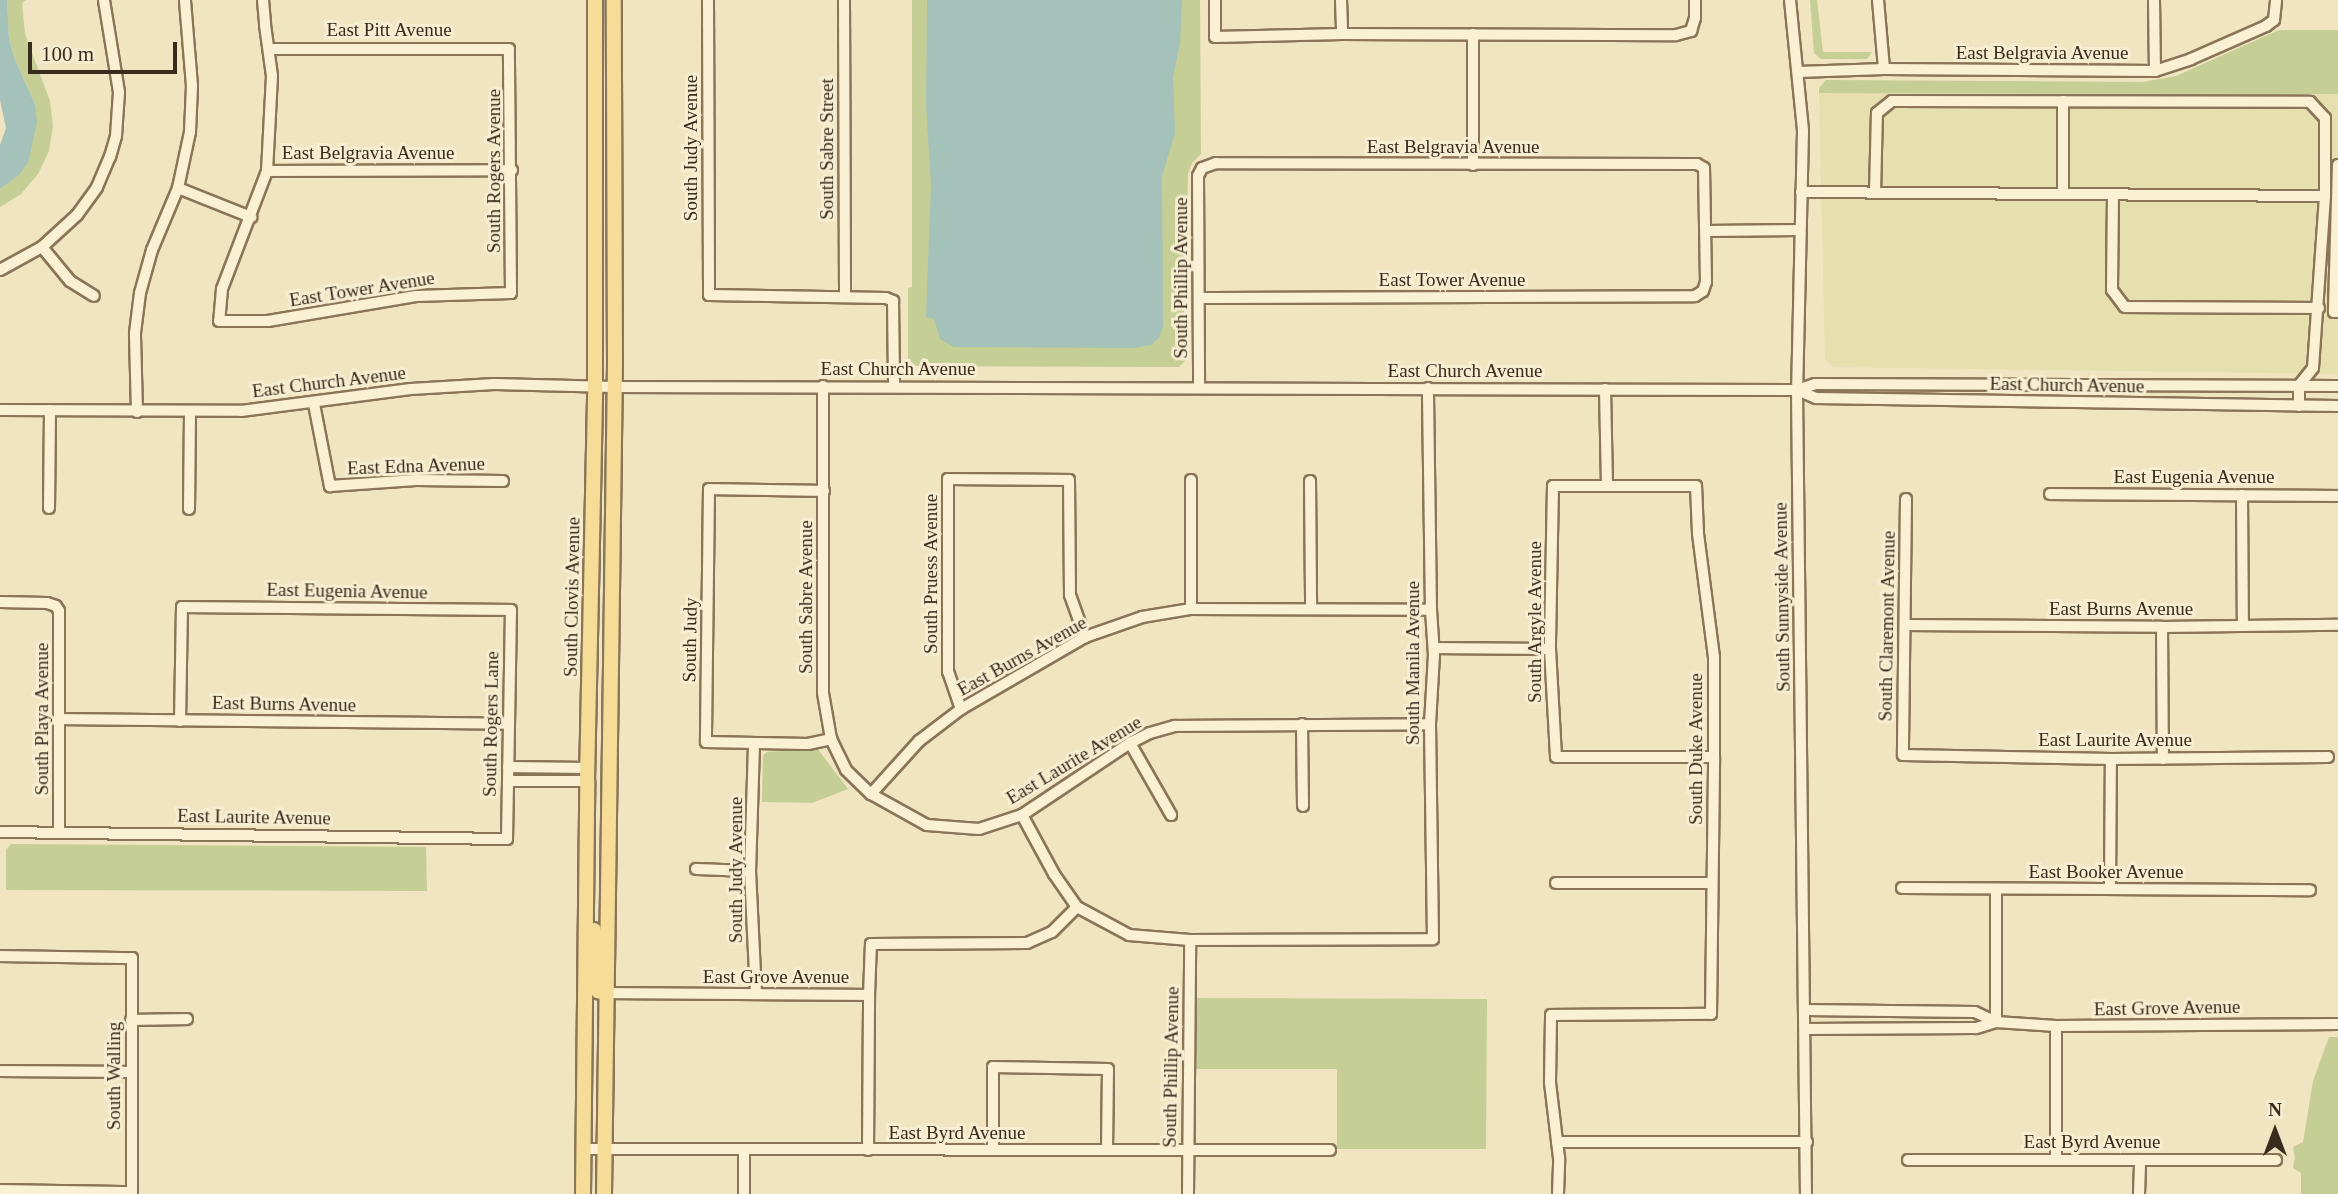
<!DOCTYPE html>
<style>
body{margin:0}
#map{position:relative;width:2338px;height:1194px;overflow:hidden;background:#f0e4c1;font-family:Georgia,serif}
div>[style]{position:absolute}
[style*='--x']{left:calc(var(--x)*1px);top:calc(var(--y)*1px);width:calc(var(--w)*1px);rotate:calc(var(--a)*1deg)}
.farmland>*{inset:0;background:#e6dfae}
.green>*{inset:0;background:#c5ce94}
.water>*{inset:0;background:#a4c2ba}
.roads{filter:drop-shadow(2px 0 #8a7558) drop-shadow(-2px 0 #8a7558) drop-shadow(0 2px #8a7558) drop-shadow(0 -2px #8a7558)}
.minor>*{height:10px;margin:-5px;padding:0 5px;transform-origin:5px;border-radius:5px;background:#faf1d5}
.major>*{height:14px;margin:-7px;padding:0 7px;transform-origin:7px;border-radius:7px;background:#f5dc97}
span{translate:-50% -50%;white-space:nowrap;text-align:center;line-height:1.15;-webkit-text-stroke:6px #f7eed1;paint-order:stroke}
.street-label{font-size:19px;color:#392c1d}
.north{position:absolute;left:2240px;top:1096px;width:70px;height:70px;-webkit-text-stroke:5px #f7eed1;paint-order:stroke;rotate:0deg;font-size:19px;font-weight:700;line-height:28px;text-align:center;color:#392c1d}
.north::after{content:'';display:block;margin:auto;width:24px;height:32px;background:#392c1d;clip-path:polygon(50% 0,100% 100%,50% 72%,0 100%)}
.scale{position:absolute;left:28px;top:42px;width:149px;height:32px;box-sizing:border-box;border:4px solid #392c1d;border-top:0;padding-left:9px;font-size:21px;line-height:24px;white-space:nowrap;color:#392c1d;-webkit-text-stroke:5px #f7eed1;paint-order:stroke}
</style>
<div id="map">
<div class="farmland">
<i style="clip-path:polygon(1819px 93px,2338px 94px,2338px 374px,1833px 367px,1825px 359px)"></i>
</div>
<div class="green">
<i style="clip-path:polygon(7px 0,26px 0,22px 3px,25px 34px,50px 101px,53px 126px,49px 151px,38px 174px,21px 194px,0 207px,0 189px,18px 176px,35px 104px,15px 60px,9px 38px)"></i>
<i style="clip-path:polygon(912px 0,1200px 0,1201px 154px,1192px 163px,1188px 174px,1185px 361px,1179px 367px,916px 366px,908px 359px,908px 288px,912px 287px)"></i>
<i style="clip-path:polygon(1810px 0,1817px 0,1823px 52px,1872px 52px,1867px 59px,1821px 59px,1814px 53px)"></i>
<i style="clip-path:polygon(2279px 30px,2338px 30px,2338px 94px,1819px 93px,1819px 88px,1826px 80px,2143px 82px,2176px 76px)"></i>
<i style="clip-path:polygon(817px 748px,848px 789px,812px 803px,762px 802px,763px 755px,767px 752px)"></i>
<i style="clip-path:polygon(11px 844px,426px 847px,427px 891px,6px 890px,6px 850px)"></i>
<i style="clip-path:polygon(1195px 998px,1487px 999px,1486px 1149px,1337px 1149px,1337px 1069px,1195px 1069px)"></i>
<i style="clip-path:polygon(2329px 1037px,2338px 1037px,2338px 1194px,2301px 1194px,2301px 1173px,2293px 1168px,2295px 1158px,2293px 1147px,2303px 1142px,2313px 1081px)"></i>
</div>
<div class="water">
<i style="clip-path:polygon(0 0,7px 0,9px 38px,15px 60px,35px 104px,37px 122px,28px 163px,18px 176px,0 189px,0 145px,6px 128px,0 100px)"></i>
<i style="clip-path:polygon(927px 0,1182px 0,1180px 44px,1173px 77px,1175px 133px,1162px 176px,1163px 326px,1159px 338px,1151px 345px,1133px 348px,954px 347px,940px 339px,934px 319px,926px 317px,931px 184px,926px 104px)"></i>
</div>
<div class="roads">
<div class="minor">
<i style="--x:263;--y:0;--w:25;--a:85"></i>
<i style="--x:265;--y:25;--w:51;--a:82.2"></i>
<i style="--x:272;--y:76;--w:95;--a:93"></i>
<i style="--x:267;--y:171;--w:126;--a:110.9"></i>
<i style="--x:222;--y:289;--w:32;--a:95"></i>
<i style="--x:219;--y:321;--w:49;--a:0"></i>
<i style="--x:268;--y:321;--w:150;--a:-9.6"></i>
<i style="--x:416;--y:296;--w:95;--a:-1.8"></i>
<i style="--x:511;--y:293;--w:244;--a:-90.5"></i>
<i style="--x:509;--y:49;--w:240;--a:180"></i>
<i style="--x:708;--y:0;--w:295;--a:89.8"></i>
<i style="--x:709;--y:295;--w:177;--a:1"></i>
<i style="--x:886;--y:298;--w:8;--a:23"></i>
<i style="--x:893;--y:301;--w:86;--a:89.3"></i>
<i style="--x:844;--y:0;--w:297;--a:89.8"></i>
<i style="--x:1215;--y:0;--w:37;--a:90"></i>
<i style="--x:1215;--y:37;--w:127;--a:-1.4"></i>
<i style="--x:1342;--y:34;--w:334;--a:0.2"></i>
<i style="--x:1676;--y:35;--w:16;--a:-15"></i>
<i style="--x:1691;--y:31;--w:14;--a:-73"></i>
<i style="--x:1695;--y:18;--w:18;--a:-90"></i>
<i style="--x:1341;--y:0;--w:34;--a:88"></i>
<i style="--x:1790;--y:0;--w:132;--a:84.3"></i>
<i style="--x:1803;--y:131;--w:259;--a:91.3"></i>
<i style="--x:1797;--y:390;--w:804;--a:89.36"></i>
<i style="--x:1878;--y:0;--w:69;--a:85"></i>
<i style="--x:2154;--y:0;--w:71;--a:89.2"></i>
<i style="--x:1473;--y:34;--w:131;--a:90"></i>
<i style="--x:1798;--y:72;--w:86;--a:-2"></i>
<i style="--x:1884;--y:69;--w:271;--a:0.4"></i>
<i style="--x:2155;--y:71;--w:38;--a:-18"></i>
<i style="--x:2191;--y:59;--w:82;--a:-23.7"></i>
<i style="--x:2266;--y:26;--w:10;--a:-37"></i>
<i style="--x:2274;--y:20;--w:20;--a:-84"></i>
<i style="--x:2063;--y:101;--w:92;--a:90"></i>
<i style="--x:2338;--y:165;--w:147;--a:91.6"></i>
<i style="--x:2334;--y:312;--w:4;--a:0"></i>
<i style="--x:267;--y:171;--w:245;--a:-0.2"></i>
<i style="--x:178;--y:188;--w:79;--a:21.7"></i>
<i style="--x:1801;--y:192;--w:524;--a:0.44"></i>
<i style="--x:1875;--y:193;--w:80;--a:-88.6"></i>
<i style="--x:1877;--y:113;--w:19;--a:-39"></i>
<i style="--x:1892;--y:101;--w:418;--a:0.1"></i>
<i style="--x:2310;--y:102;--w:22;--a:47"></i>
<i style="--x:2325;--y:118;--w:78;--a:90"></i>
<i style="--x:2325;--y:196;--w:172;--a:94"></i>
<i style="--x:2313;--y:368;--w:22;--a:129"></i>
<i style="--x:2299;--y:385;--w:21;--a:90"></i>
<i style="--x:2113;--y:194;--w:96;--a:90.6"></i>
<i style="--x:2112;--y:290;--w:21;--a:53"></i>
<i style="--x:2125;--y:307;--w:194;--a:0.3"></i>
<i style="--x:1706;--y:231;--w:94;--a:-0.6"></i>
<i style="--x:42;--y:247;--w:44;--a:50.5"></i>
<i style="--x:70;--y:281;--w:28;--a:32"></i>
<i style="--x:0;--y:270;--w:48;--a:-28.7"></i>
<i style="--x:42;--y:247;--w:47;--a:-42.4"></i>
<i style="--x:77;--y:215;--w:34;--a:-54"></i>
<i style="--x:97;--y:187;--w:33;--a:-67"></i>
<i style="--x:110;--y:157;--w:22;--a:-74"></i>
<i style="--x:116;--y:136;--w:44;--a:-86.1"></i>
<i style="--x:119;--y:92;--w:93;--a:-99.3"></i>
<i style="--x:1199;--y:298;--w:496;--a:-0.2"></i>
<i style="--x:1695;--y:296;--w:9;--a:-32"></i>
<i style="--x:1703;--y:291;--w:9;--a:-72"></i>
<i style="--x:1706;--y:282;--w:114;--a:-91"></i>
<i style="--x:1704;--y:168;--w:8;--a:-150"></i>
<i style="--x:1697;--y:164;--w:481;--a:-179.9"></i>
<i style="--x:1216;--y:163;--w:15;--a:160"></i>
<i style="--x:1202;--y:168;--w:9;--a:117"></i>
<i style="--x:1198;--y:176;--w:211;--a:89.7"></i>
<i style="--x:823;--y:386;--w:307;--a:90"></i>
<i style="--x:823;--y:693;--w:47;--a:80.1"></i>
<i style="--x:831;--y:739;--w:34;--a:64"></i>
<i style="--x:846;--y:770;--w:35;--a:44"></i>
<i style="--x:871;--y:794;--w:64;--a:29"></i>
<i style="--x:927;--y:825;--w:52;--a:4.4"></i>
<i style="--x:979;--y:829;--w:45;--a:-18"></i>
<i style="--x:1022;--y:815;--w:130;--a:-33.7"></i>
<i style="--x:1130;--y:743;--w:22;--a:-27"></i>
<i style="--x:1150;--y:733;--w:26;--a:-16"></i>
<i style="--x:1175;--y:726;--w:255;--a:-0.4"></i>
<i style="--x:1605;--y:389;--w:97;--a:88.8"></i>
<i style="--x:1797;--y:390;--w:21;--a:23"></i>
<i style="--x:1816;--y:398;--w:522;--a:0.88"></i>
<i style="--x:314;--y:404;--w:84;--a:79"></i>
<i style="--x:330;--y:486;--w:86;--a:-4"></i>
<i style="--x:416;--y:480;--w:87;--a:0.7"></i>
<i style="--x:0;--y:410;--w:241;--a:0.2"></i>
<i style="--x:241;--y:411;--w:171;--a:-7.4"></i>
<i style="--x:411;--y:389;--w:83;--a:-3.4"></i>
<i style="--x:494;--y:384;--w:120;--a:1.4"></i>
<i style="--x:614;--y:387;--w:1183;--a:0.15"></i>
<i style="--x:1797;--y:390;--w:19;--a:-18"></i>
<i style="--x:1815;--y:384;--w:523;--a:0.22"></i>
<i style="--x:137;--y:412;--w:79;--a:-91.5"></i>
<i style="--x:135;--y:333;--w:40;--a:-82.9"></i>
<i style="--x:140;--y:293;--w:45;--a:-74.4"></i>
<i style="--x:152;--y:250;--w:67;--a:-67.2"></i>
<i style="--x:178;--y:188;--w:57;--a:-77.9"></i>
<i style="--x:190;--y:132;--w:46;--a:-87.5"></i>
<i style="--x:192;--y:86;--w:86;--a:-94.7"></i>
<i style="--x:1191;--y:480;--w:129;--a:90"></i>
<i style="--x:1310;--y:481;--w:127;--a:89.5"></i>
<i style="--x:824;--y:491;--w:115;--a:-179"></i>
<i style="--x:709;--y:489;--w:253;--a:90.7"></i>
<i style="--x:706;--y:742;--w:102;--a:1.1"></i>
<i style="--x:808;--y:744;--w:24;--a:-12"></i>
<i style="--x:2050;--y:494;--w:288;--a:0.4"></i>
<i style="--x:2242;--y:495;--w:131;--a:89.6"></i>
<i style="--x:1906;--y:499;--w:256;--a:90.7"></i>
<i style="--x:1903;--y:755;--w:208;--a:1.1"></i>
<i style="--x:2111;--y:759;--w:217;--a:-0.5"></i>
<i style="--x:49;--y:508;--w:98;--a:-89.4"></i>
<i style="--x:189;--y:509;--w:97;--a:-89.4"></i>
<i style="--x:0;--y:602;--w:47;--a:1.2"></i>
<i style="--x:47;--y:603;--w:9;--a:18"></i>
<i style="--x:56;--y:606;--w:6;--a:59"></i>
<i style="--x:59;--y:611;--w:221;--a:90"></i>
<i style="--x:1905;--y:625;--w:257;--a:0.4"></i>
<i style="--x:2162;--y:627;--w:176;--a:-0.7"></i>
<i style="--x:2162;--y:627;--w:132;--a:89.6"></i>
<i style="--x:1434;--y:648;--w:116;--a:0.5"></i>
<i style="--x:961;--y:709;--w:39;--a:-109"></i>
<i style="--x:948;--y:672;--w:193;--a:-90"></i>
<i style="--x:948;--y:479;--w:121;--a:0.5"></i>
<i style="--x:1069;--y:480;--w:115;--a:89.5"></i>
<i style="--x:1070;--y:595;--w:45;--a:70.3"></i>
<i style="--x:59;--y:719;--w:450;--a:0.6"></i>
<i style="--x:1302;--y:724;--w:82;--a:89.3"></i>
<i style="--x:1130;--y:743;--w:83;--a:60.3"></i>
<i style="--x:754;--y:745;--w:126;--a:91.8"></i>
<i style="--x:750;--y:871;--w:123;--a:87.2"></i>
<i style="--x:508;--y:767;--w:79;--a:0.7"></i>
<i style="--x:508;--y:781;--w:79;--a:0"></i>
<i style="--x:871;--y:794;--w:72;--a:-47.8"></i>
<i style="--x:919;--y:741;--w:53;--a:-37.3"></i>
<i style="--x:961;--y:709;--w:143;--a:-30.1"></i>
<i style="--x:1085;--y:637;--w:60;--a:-19.3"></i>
<i style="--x:1142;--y:617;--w:50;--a:-9.3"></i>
<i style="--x:1191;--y:609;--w:240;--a:0.2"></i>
<i style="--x:1022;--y:815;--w:67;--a:61.5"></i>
<i style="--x:1054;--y:874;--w:40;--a:55.1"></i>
<i style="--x:1077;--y:907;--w:59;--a:28.3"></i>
<i style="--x:1129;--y:935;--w:61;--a:4.7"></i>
<i style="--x:1190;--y:940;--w:243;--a:-0.2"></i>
<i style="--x:1433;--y:939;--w:215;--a:-90.8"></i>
<i style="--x:1430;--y:724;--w:69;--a:-86.7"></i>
<i style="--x:1434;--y:655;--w:45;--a:-93.8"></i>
<i style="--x:1431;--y:610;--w:222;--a:-90.8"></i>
<i style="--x:0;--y:832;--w:507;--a:0.79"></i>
<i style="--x:507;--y:839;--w:229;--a:-89"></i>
<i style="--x:511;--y:610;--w:329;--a:-179.5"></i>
<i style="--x:182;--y:607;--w:114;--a:91"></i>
<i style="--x:696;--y:869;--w:54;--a:2.1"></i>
<i style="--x:1556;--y:883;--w:156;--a:0"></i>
<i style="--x:1902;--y:888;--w:408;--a:0.3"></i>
<i style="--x:1996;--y:889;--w:133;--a:90"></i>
<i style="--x:1996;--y:1022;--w:60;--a:3.8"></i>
<i style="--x:2056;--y:1026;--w:282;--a:-0.4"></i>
<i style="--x:2110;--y:889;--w:130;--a:-89.6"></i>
<i style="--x:0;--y:956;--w:132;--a:0.9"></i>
<i style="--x:132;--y:958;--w:236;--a:90"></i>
<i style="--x:605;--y:993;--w:264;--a:0.4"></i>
<i style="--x:869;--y:995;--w:51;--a:-87.8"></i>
<i style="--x:871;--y:944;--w:156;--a:-0.4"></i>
<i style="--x:1027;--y:943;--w:27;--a:-24"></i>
<i style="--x:1052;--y:932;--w:35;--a:-45"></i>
<i style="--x:1805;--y:1010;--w:170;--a:0.7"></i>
<i style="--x:1975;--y:1012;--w:23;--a:25"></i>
<i style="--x:1996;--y:1022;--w:21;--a:163"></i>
<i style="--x:1976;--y:1028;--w:171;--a:179.7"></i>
<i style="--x:131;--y:1020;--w:56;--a:-1"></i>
<i style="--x:0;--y:1071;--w:132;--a:0.4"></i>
<i style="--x:1557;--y:1142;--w:250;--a:0"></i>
<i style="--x:583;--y:1149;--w:747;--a:0.08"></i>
<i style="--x:868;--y:1150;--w:155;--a:-89.6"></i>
<i style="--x:993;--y:1150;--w:83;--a:-90"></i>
<i style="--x:993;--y:1067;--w:115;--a:1"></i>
<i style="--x:1108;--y:1069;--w:81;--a:90.7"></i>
<i style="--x:1908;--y:1160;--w:368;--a:0"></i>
<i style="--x:2056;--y:1160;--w:134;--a:-90"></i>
<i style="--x:0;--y:1190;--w:132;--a:0.9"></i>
<i style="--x:744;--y:1194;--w:44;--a:-90"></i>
<i style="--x:1188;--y:1194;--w:254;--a:-89.5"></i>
<i style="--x:1558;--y:1194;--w:36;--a:-88"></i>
<i style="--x:1559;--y:1158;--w:77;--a:-96.8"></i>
<i style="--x:1550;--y:1082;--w:67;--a:-89.1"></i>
<i style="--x:1551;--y:1015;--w:160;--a:-0.4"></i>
<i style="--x:1711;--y:1014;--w:257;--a:-89.3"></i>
<i style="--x:1714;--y:757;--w:100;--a:-90"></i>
<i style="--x:1714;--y:657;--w:125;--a:-97.4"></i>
<i style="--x:1698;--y:533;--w:47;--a:-92.4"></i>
<i style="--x:1696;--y:486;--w:143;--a:180"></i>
<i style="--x:1553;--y:486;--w:163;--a:91.1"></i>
<i style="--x:1550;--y:649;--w:108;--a:86.8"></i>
<i style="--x:1556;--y:757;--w:158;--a:0"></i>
<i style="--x:2139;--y:1194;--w:34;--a:-88"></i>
</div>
<div class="major">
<i style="--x:594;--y:930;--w:52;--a:90"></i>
<i style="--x:594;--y:982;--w:10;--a:66"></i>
<i style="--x:598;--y:991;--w:7;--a:16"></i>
<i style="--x:583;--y:1194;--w:413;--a:-89.4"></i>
<i style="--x:587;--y:781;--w:394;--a:-88.8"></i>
<i style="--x:595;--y:387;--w:387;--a:-90"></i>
<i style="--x:604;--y:1194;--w:831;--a:-89.24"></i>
<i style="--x:615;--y:363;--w:363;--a:-90.2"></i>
</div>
</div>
<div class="street-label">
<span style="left:389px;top:30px">East Pitt Avenue</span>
<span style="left:2042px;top:53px">East Belgravia Avenue</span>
<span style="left:1453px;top:147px">East Belgravia Avenue</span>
<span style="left:691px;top:148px;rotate:-90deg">South Judy Avenue</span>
<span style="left:827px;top:149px;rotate:-90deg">South Sabre Street</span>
<span style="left:368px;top:153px">East Belgravia Avenue</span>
<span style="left:494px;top:171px;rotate:-90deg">South Rogers Avenue</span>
<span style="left:1181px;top:278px;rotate:-90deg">South Phillip Avenue</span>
<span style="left:1452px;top:280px">East Tower Avenue</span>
<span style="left:362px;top:289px;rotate:-9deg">East Tower Avenue</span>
<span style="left:898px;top:369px">East Church Avenue</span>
<span style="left:1465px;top:371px">East Church Avenue</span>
<span style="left:329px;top:382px;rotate:-7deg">East Church Avenue</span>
<span style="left:2067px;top:385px;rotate:1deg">East Church Avenue</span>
<span style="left:416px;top:466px;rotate:-2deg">East Edna Avenue</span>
<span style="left:2194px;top:477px">East Eugenia Avenue</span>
<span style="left:931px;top:574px;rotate:-90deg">South Pruess Avenue</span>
<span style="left:347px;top:591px;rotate:1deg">East Eugenia Avenue</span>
<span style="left:572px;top:597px;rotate:-89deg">South Clovis Avenue</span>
<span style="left:806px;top:597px;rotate:-90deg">South Sabre Avenue</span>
<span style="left:1782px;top:597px;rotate:-91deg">South Sunnyside Avenue</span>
<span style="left:2121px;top:609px">East Burns Avenue</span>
<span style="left:1535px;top:622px;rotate:-90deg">South Argyle Avenue</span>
<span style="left:1887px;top:626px;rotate:-89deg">South Claremont Avenue</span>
<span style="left:690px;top:640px;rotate:-89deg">South Judy</span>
<span style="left:1022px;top:656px;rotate:-29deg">East Burns Avenue</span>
<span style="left:1413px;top:663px;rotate:-90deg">South Manila Avenue</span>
<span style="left:284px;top:704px;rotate:1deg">East Burns Avenue</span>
<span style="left:42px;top:719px;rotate:-90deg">South Playa Avenue</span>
<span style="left:491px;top:724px;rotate:-89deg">South Rogers Lane</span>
<span style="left:2115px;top:740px">East Laurite Avenue</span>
<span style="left:1696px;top:749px;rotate:-90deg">South Duke Avenue</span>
<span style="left:1074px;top:760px;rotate:-31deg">East Laurite Avenue</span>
<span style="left:254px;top:817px;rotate:1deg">East Laurite Avenue</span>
<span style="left:736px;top:870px;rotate:-90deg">South Judy Avenue</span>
<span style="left:2106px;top:872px">East Booker Avenue</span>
<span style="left:776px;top:977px">East Grove Avenue</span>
<span style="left:2167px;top:1008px;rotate:-1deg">East Grove Avenue</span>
<span style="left:1171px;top:1067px;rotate:-89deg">South Phillip Avenue</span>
<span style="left:114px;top:1076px;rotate:-90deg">South Walling</span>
<span style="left:957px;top:1133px">East Byrd Avenue</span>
<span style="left:2092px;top:1142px">East Byrd Avenue</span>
</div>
<div class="north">N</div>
<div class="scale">100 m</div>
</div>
